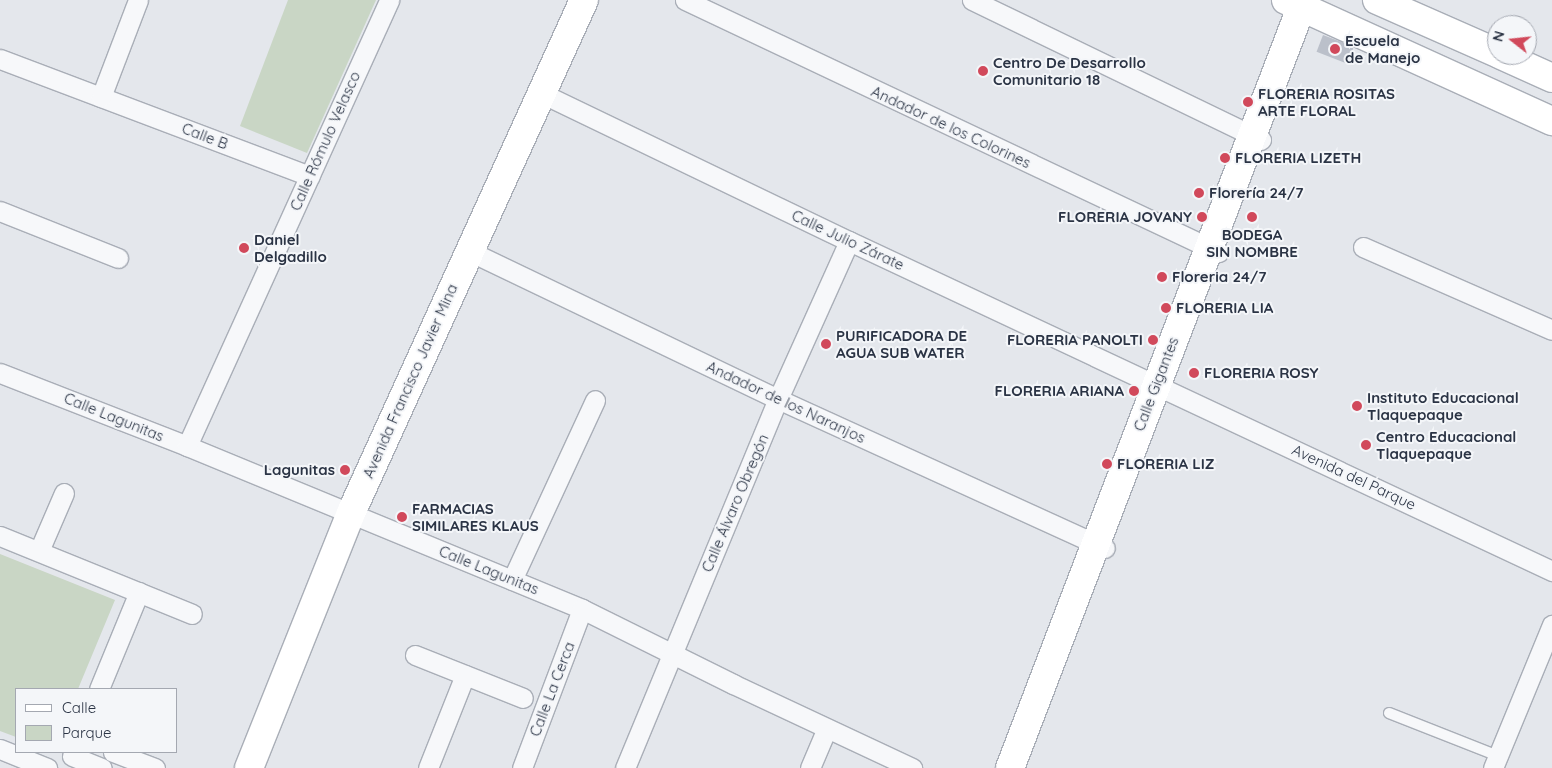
<!DOCTYPE html>
<meta charset="utf-8">
<style>
body{margin:0}
#map{position:relative;width:1552px;height:768px;overflow:hidden;background:#e4e7ec;font-family:Quicksand,sans-serif}
div>[style]{position:absolute}
[style*='--x']{left:calc(var(--x)*1px);top:calc(var(--y)*1px);width:calc(var(--w)*1px);rotate:calc(var(--a)*1deg)}
.green>*{inset:0;background:#c9d6c5}
.building>*{inset:0;background:#bbc0ca;transform-origin:0 0}
.roads{filter:drop-shadow(1px 0 #a9aeb7) drop-shadow(-1px 0 #a9aeb7) drop-shadow(0 1px #a9aeb7) drop-shadow(0 -1px #a9aeb7)}
.service>*{height:10px;margin:-5px;padding:0 5px;transform-origin:5px;border-radius:5px;background:#f7f8fa}
.minor>*{height:19px;margin:-9.5px;padding:0 9.5px;transform-origin:9.5px;border-radius:9.5px;background:#f7f8fa}
.secondary>*{height:28px;margin:-14px;padding:0 14px;transform-origin:14px;border-radius:14px;background:#fff}
.primary>*{height:28px;margin:-14px;padding:0 14px;transform-origin:14px;border-radius:14px;background:#fff}
.dots>*{width:14px;height:14px;translate:-50% -50%;box-sizing:border-box;border:2px solid #f4f6f9;border-radius:50%}
span{translate:-50% -50%;white-space:nowrap;text-align:center;line-height:1.15;-webkit-text-stroke:4px #f4f6f9;paint-order:stroke}
.poi-label{font-size:15px;color:#2b3445;font-weight:700}
.left{translate:0 -50%;text-align:left}
.right{translate:-100% -50%;text-align:right}
.street-label{font-size:15px;color:#2b3445}
.legend{position:absolute;left:15px;top:688px;width:162px;height:65px;box-sizing:border-box;background:#f4f6f9;border:1px solid #a4a8b1;margin:0;padding:6px 9px;list-style:none;font-size:15px;color:#2b3445}
.legend li{display:flex;align-items:center;gap:10px;height:25px}
.legend b{width:25px;border:1px solid #a4a8b1}
.north{position:absolute;left:1487px;top:15px;width:50px;height:50px;box-sizing:border-box;background:#f4f6f9;border:1px solid #a4a8b1;border-radius:50%;rotate:286deg;font-size:14px;font-weight:700;line-height:20px;text-align:center;color:#2b3445}
.north::after{content:'';display:block;margin:auto;width:18px;height:22px;background:#d1495b;clip-path:polygon(50% 0,100% 100%,50% 72%,0 100%)}
</style>
<div id="map">
<div class="green">
<i style="clip-path:polygon(288px 0,376px 0,307px 153px,240px 126px)"></i>
<i style="clip-path:polygon(0 554px,115px 600px,78px 689px,16px 689px,16px 737px,0 731px)"></i>
</div>
<div class="building">
<i style="left:1323px;top:35px;width:33px;height:18px;rotate:21deg"></i>
</div>
<div class="roads">
<div class="service">
<i style="--x:1389;--y:713;--w:117;--a:21.5"></i>
</div>
<div class="minor">
<i style="--x:685;--y:0;--w:590;--a:25.3"></i>
<i style="--x:972;--y:0;--w:321;--a:25.8"></i>
<i style="--x:0;--y:59;--w:331;--a:20.7"></i>
<i style="--x:541;--y:93;--w:342;--a:25.7"></i>
<i style="--x:849;--y:241;--w:777;--a:25.15"></i>
<i style="--x:101;--y:97;--w:104;--a:-69.1"></i>
<i style="--x:0;--y:211;--w:127;--a:21.7"></i>
<i style="--x:1363;--y:247;--w:206;--a:23.7"></i>
<i style="--x:469;--y:251;--w:343;--a:25.6"></i>
<i style="--x:778;--y:399;--w:359;--a:24.5"></i>
<i style="--x:0;--y:373;--w:201;--a:21.3"></i>
<i style="--x:187;--y:446;--w:427;--a:22.4"></i>
<i style="--x:582;--y:609;--w:169;--a:26.4"></i>
<i style="--x:733;--y:684;--w:198;--a:25.1"></i>
<i style="--x:187;--y:446;--w:490;--a:-65.6"></i>
<i style="--x:0;--y:536;--w:207;--a:22.1"></i>
<i style="--x:39;--y:551;--w:63;--a:-66.7"></i>
<i style="--x:512;--y:580;--w:198;--a:-65.2"></i>
<i style="--x:415;--y:655;--w:116;--a:21.7"></i>
<i style="--x:99;--y:689;--w:105;--a:-67.6"></i>
<i style="--x:0;--y:749;--w:51;--a:22"></i>
<i style="--x:113;--y:752;--w:45;--a:20.9"></i>
<i style="--x:72;--y:756;--w:32;--a:22"></i>
<i style="--x:428;--y:768;--w:100;--a:-68.3"></i>
<i style="--x:522;--y:768;--w:170;--a:-69.3"></i>
<i style="--x:625;--y:768;--w:399;--a:-67.5"></i>
<i style="--x:778;--y:399;--w:173;--a:-65.8"></i>
<i style="--x:810;--y:768;--w:43;--a:-67"></i>
<i style="--x:1493;--y:768;--w:155;--a:-67.6"></i>
</div>
<div class="secondary">
<i style="--x:249;--y:768;--w:275;--a:-68.2"></i>
<i style="--x:351;--y:513;--w:563;--a:-65.57"></i>
<i style="--x:1010;--y:768;--w:822;--a:-69.05"></i>
</div>
<div class="primary">
<i style="--x:1286;--y:0;--w:292;--a:24.5"></i>
<i style="--x:1377;--y:0;--w:131;--a:23.8"></i>
<i style="--x:1501;--y:55;--w:56;--a:24.3"></i>
</div>
</div>
<div class="dots">
<i style="left:1335px;top:49px;background:#d1495b"></i>
<i style="left:983px;top:71px;background:#d1495b"></i>
<i style="left:1248px;top:102px;background:#d1495b"></i>
<i style="left:1225px;top:158px;background:#d1495b"></i>
<i style="left:1199px;top:193px;background:#d1495b"></i>
<i style="left:1202px;top:217px;background:#d1495b"></i>
<i style="left:1252px;top:217px;background:#d1495b"></i>
<i style="left:244px;top:248px;background:#d1495b"></i>
<i style="left:1162px;top:277px;background:#d1495b"></i>
<i style="left:1166px;top:308px;background:#d1495b"></i>
<i style="left:1153px;top:340px;background:#d1495b"></i>
<i style="left:826px;top:344px;background:#d1495b"></i>
<i style="left:1194px;top:373px;background:#d1495b"></i>
<i style="left:1134px;top:391px;background:#d1495b"></i>
<i style="left:1357px;top:406px;background:#d1495b"></i>
<i style="left:1366px;top:445px;background:#d1495b"></i>
<i style="left:1107px;top:464px;background:#d1495b"></i>
<i style="left:345px;top:470px;background:#d1495b"></i>
<i style="left:402px;top:517px;background:#d1495b"></i>
</div>
<div class="poi-label">
<span class="left" style="left:1345px;top:49px">Escuela<br>de Manejo</span>
<span class="left" style="left:993px;top:71px">Centro De Desarrollo<br>Comunitario 18</span>
<span class="left" style="left:1258px;top:102px">FLORERIA ROSITAS<br>ARTE FLORAL</span>
<span class="left" style="left:1235px;top:158px">FLORERIA LIZETH</span>
<span class="left" style="left:1209px;top:193px">Florería 24/7</span>
<span class="right" style="left:1192px;top:217px">FLORERIA JOVANY</span>
<span style="left:1252px;top:243px">BODEGA<br>SIN NOMBRE</span>
<span class="left" style="left:254px;top:248px">Daniel<br>Delgadillo</span>
<span class="left" style="left:1172px;top:277px">Floreria 24/7</span>
<span class="left" style="left:1176px;top:308px">FLORERIA LIA</span>
<span class="left" style="left:836px;top:344px">PURIFICADORA DE<br>AGUA SUB WATER</span>
<span class="right" style="left:1143px;top:340px">FLORERIA PANOLTI</span>
<span class="left" style="left:1204px;top:373px">FLORERIA ROSY</span>
<span class="right" style="left:1124px;top:391px">FLORERIA ARIANA</span>
<span class="left" style="left:1367px;top:406px">Instituto Educacional<br>Tlaquepaque</span>
<span class="left" style="left:1376px;top:445px">Centro Educacional<br>Tlaquepaque</span>
<span class="left" style="left:1117px;top:464px">FLORERIA LIZ</span>
<span class="right" style="left:335px;top:470px">Lagunitas</span>
<span class="left" style="left:412px;top:517px">FARMACIAS<br>SIMILARES KLAUS</span>
</div>
<div class="street-label">
<span style="left:951px;top:127px;rotate:25deg">Andador de los Colorines</span>
<span style="left:205px;top:136px;rotate:21deg">Calle B</span>
<span style="left:325px;top:141px;rotate:-66deg">Calle Rómulo Velasco</span>
<span style="left:848px;top:240px;rotate:25deg">Calle Julio Zárate</span>
<span style="left:410px;top:381px;rotate:-66deg">Avenida Francisco Javier Mina</span>
<span style="left:1156px;top:384px;rotate:-69deg">Calle Gigantes</span>
<span style="left:786px;top:402px;rotate:25deg">Andador de los Naranjos</span>
<span style="left:114px;top:417px;rotate:22deg">Calle Lagunitas</span>
<span style="left:1354px;top:477px;rotate:25deg">Avenida del Parque</span>
<span style="left:735px;top:503px;rotate:-67deg">Calle Álvaro Obregón</span>
<span style="left:489px;top:570px;rotate:22deg">Calle Lagunitas</span>
<span style="left:552px;top:689px;rotate:-69deg">Calle La Cerca</span>
</div>
<ul class="legend">
<li><b style="height:6px;background:#fff"></b>Calle</li>
<li><b style="height:14px;background:#c9d6c5"></b>Parque</li>
</ul>
<div class="north">N</div>
</div>
